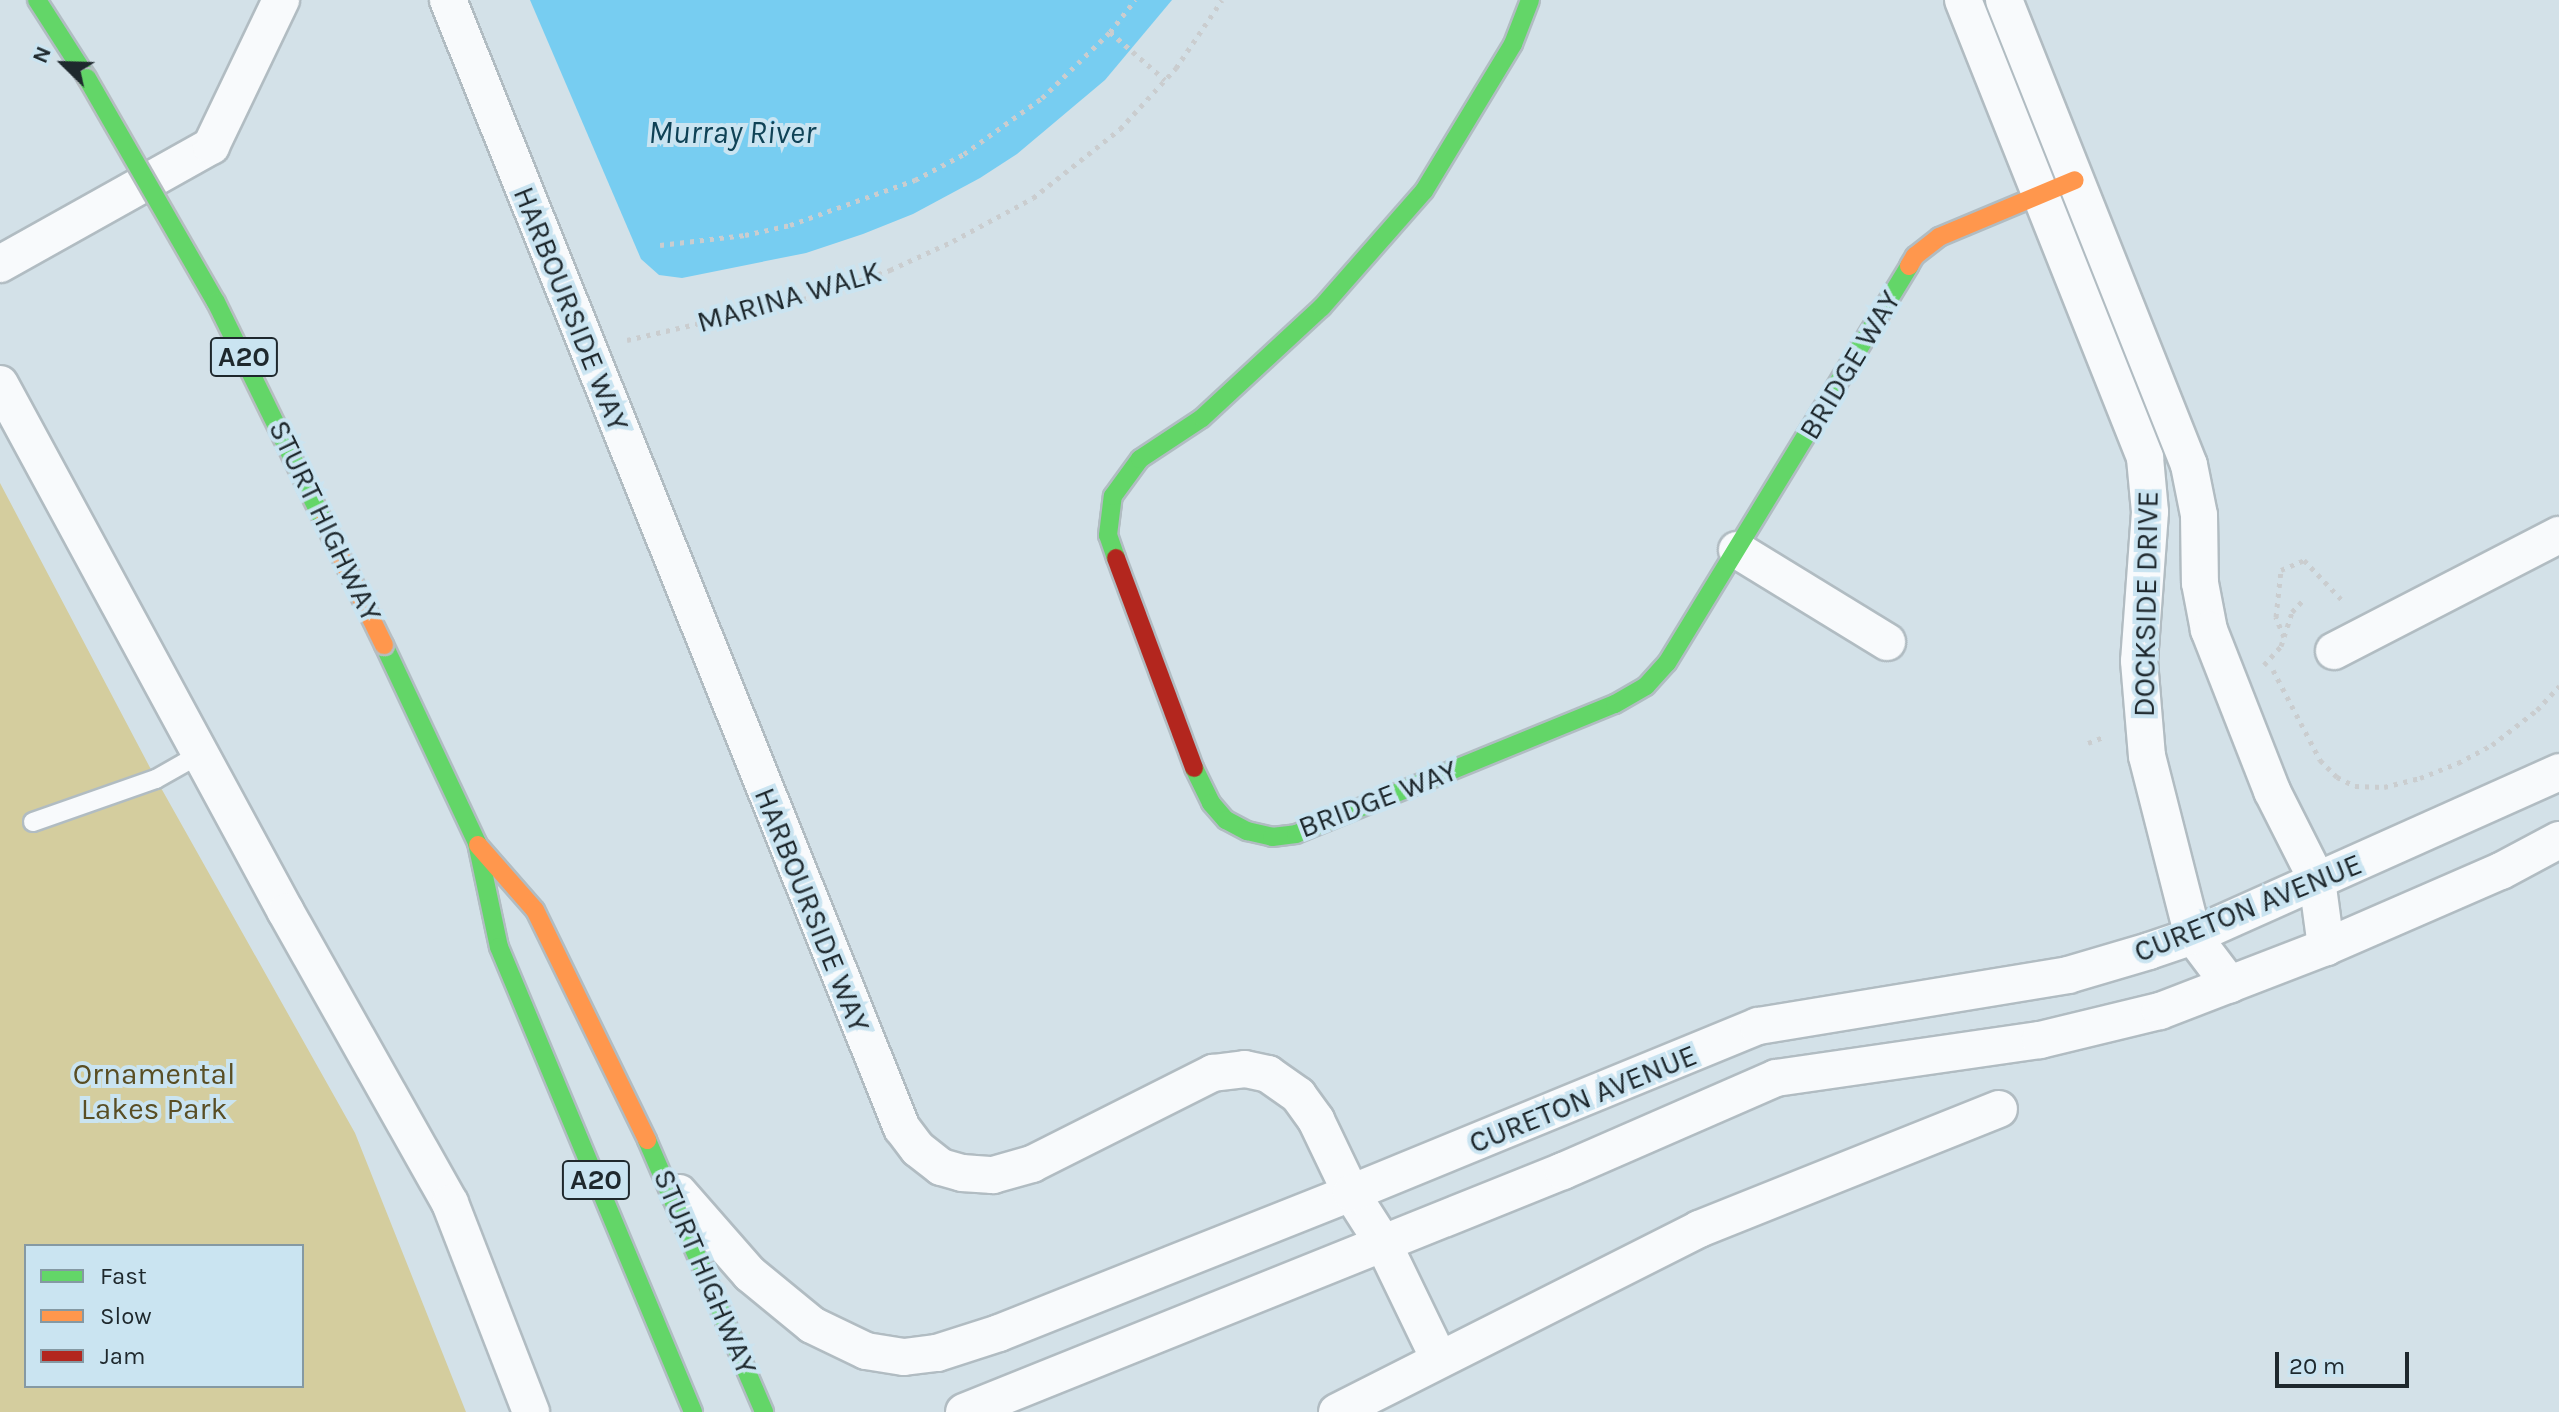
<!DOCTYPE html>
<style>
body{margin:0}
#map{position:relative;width:2559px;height:1412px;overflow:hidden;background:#d3e1e8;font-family:Karla,sans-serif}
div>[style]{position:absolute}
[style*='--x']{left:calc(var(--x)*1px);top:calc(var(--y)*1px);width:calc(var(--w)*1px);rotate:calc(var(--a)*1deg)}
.green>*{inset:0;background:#d4cd9e}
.water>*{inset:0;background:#77cdf1}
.path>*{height:5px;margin-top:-2.5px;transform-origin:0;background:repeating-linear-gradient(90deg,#cacdcf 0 4px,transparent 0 10px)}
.roads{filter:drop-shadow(2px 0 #b1bcc2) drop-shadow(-2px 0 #b1bcc2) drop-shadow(0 2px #b1bcc2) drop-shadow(0 -2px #b1bcc2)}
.lane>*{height:18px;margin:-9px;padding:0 9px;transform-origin:9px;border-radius:9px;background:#f8fafc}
.street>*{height:36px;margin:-18px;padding:0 18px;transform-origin:18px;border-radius:18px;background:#f8fafc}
.fast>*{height:18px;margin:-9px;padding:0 9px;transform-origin:9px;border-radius:9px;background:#63d668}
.slow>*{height:18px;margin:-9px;padding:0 9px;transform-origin:9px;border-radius:9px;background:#ff974d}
.jam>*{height:18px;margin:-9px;padding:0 9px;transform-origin:9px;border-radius:9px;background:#b3261e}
.bridges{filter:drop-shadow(2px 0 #b6bdc1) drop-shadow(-2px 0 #b6bdc1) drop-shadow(0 2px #b6bdc1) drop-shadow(0 -2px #b6bdc1)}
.fast-bridge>*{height:18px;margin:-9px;padding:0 9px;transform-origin:9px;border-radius:9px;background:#63d668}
.slow-bridge>*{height:18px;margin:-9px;padding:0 9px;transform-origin:9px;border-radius:9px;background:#ff974d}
span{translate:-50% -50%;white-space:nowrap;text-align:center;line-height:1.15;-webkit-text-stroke:8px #cae4f1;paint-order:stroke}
.shield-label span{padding:2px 6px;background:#cae4f1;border:2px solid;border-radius:6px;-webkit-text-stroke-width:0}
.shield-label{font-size:28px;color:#1e282d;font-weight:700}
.street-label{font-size:30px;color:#1e282d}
.park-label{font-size:30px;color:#594e24}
.water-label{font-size:32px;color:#0f4256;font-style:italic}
.legend{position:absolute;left:24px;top:1244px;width:280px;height:144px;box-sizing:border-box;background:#cae4f1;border:2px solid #8599a3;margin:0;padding:10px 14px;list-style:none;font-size:24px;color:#1e282d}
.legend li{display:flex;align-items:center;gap:16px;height:40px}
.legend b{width:40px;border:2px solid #8599a3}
.north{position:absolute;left:24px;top:24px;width:80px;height:80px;-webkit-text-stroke:6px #cae4f1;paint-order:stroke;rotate:293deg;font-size:22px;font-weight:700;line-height:32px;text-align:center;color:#1e282d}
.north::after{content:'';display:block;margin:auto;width:28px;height:36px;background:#1e282d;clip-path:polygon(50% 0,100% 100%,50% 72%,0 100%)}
.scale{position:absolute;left:2275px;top:1352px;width:134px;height:36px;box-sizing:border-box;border:4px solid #1e282d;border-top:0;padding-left:10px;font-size:24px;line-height:28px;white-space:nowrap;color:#1e282d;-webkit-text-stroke:6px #cae4f1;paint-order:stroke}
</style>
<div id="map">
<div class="green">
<i style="clip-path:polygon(evenodd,0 483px,156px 779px,355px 1133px,466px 1412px,0 1412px,0 483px,26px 1246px,302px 1246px,302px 1386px,26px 1386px,26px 1246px)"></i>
</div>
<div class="water">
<i style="clip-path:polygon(530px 0,1172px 0,1105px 80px,1017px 154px,980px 178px,913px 214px,863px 234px,806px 253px,682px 278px,659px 275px,641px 259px)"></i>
</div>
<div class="path">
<i style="--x:1110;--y:32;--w:73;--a:41.1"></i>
<i style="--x:660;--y:245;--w:86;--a:-6.7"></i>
<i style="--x:745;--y:235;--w:46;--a:-12.5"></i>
<i style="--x:790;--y:225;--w:133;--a:-19.8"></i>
<i style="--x:915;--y:180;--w:55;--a:-28"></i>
<i style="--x:964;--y:154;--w:96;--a:-35.7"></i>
<i style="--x:1042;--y:98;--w:95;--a:-44.1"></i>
<i style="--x:1110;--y:32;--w:41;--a:-52"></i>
<i style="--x:627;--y:340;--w:190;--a:-13.1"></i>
<i style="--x:812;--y:297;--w:83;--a:-19.1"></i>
<i style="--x:890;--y:270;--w:69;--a:-24.7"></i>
<i style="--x:953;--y:241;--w:91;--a:-28.3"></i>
<i style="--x:1033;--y:198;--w:111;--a:-38.4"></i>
<i style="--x:1120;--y:129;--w:83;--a:-47.4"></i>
<i style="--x:1176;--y:68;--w:82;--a:-55.9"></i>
<i style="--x:2284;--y:637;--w:22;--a:-112"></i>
<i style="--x:2276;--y:617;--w:47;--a:-83.9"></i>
<i style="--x:2281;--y:570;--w:25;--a:-23"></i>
<i style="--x:2304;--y:560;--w:55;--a:46.5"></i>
<i style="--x:2264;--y:665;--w:25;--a:-48"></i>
<i style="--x:2281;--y:646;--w:36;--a:-72"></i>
<i style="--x:2292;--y:612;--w:18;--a:-47"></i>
<i style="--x:2273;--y:670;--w:102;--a:62.4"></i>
<i style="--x:2320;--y:760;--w:24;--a:45"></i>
<i style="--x:2337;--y:777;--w:20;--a:27"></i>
<i style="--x:2355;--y:786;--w:29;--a:2"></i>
<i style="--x:2384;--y:787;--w:37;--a:-14"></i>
<i style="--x:2420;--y:778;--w:41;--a:-21.5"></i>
<i style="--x:2458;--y:763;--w:38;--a:-28"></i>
<i style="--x:2492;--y:745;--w:57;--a:-37.9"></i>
<i style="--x:2537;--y:710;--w:33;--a:-47"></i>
<i style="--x:2088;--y:743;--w:19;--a:-21"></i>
</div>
<div class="roads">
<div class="lane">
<i style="--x:33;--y:822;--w:130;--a:-19.3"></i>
<i style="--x:156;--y:779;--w:51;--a:-29.6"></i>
</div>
<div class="street">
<i style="--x:448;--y:0;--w:1216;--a:68.08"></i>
<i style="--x:902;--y:1128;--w:26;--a:53"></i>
<i style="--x:918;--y:1149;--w:29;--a:38"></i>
<i style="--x:941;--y:1167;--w:22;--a:16"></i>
<i style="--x:962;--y:1173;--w:31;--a:4"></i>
<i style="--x:993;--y:1175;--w:41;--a:-15.8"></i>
<i style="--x:1032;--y:1164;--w:203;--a:-26.7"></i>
<i style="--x:1213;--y:1073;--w:32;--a:-7"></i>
<i style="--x:1245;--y:1069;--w:24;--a:12"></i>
<i style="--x:1268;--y:1074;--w:37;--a:35"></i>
<i style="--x:1298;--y:1095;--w:31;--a:54"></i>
<i style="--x:1316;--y:1120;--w:81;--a:64.4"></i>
<i style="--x:1351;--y:1193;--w:59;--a:57.4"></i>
<i style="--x:1383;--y:1243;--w:129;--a:64.2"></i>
<i style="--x:1963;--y:0;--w:493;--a:68.3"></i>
<i style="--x:2145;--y:458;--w:54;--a:84.7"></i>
<i style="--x:2150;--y:512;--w:149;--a:94.2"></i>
<i style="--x:2139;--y:661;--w:95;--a:85.2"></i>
<i style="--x:2147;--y:756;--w:186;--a:75.7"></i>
<i style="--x:2193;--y:936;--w:61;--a:52.9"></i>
<i style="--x:2004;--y:0;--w:500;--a:68.3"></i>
<i style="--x:2189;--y:465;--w:51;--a:78.7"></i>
<i style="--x:2199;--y:515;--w:68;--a:89.2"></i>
<i style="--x:2200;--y:583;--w:48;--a:79.2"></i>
<i style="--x:2209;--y:630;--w:173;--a:68.6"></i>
<i style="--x:2272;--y:791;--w:100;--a:63.2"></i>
<i style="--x:2317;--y:880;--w:68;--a:82.3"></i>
<i style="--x:0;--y:264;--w:242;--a:-29.2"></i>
<i style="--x:211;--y:146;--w:162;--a:-64.4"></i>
<i style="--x:0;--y:384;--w:600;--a:61.56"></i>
<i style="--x:286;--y:912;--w:334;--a:60.6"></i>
<i style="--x:450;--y:1203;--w:224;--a:68.8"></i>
<i style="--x:1737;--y:550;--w:176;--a:31.5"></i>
<i style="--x:2334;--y:651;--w:253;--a:-27.3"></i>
<i style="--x:679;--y:1193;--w:108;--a:48.8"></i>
<i style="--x:750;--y:1274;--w:80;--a:39.4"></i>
<i style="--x:812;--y:1325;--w:60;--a:25.7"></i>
<i style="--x:866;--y:1351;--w:38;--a:9"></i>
<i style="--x:904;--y:1357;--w:33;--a:-7"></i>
<i style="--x:937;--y:1353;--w:65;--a:-17.9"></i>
<i style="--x:999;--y:1333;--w:379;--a:-21.7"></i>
<i style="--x:1351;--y:1193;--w:440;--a:-22.3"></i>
<i style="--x:1758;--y:1026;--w:314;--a:-9.3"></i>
<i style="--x:2068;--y:975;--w:84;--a:-16.5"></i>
<i style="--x:2149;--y:951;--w:46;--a:-18.8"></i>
<i style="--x:2193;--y:936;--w:401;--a:-24.1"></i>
<i style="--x:964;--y:1412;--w:646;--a:-21.92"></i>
<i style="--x:1563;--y:1171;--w:232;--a:-23.6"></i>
<i style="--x:1776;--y:1078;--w:267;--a:-8.2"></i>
<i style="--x:2040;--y:1040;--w:123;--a:-13.6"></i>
<i style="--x:2160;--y:1011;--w:178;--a:-21.1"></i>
<i style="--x:2326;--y:947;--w:191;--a:-23.5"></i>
<i style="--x:2501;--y:871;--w:66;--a:-28.1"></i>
<i style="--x:1337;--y:1412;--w:406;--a:-26.8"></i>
<i style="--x:1699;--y:1229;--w:323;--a:-21.8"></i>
</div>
<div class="fast">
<i style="--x:37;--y:0;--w:93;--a:57.3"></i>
<i style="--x:1116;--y:558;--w:24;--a:-109"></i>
<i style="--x:1108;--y:535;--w:39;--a:-83"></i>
<i style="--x:1113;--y:496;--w:46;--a:-53.9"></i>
<i style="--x:1140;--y:459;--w:74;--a:-33.5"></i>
<i style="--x:1202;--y:418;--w:163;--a:-42.8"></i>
<i style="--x:1322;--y:307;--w:154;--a:-48.7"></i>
<i style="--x:1424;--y:191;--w:172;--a:-58.8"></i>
<i style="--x:1513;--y:44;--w:47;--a:-68.9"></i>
<i style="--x:384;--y:645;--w:219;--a:64.8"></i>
<i style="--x:477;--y:843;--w:106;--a:78.1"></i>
<i style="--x:499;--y:947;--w:504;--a:67.35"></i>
<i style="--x:1194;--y:768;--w:39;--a:64"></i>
<i style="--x:1211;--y:803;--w:23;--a:49"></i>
<i style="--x:1226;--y:820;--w:24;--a:28"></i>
<i style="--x:1247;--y:831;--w:26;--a:13"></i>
<i style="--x:1272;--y:837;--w:24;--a:-7"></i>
<i style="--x:1296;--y:834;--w:344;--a:-22.2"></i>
<i style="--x:1615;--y:704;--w:36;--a:-30"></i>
<i style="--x:1646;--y:686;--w:31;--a:-48"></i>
<i style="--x:1667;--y:663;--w:465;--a:-58.6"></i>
<i style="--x:647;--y:1140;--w:296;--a:66.7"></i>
</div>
<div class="slow">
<i style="--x:1909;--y:266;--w:12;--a:-59"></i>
<i style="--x:1915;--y:256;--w:31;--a:-38"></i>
<i style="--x:1939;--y:237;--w:147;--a:-22.7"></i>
<i style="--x:478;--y:845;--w:86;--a:48.8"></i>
<i style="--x:535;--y:910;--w:256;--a:64"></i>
</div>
<div class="jam">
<i style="--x:1116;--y:558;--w:224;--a:69.6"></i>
</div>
</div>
<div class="bridges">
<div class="fast-bridge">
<i style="--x:87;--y:78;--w:258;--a:60.1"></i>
<i style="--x:216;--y:302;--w:245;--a:63.9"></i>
</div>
<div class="slow-bridge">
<i style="--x:324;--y:522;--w:137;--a:64"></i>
</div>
</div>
<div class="shield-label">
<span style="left:244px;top:357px">A20</span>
<span style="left:596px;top:1180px">A20</span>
</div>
<div class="street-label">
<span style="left:789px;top:297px;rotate:-16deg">MARINA WALK</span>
<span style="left:571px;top:309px;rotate:68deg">HARBOURSIDE WAY</span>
<span style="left:1850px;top:365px;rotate:-59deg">BRIDGE WAY</span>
<span style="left:325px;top:521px;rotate:64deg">STURT HIGHWAY</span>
<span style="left:2146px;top:604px;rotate:-89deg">DOCKSIDE DRIVE</span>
<span style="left:1378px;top:799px;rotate:-21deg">BRIDGE WAY</span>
<span style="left:2248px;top:908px;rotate:-22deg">CURETON AVENUE</span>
<span style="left:812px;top:910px;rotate:68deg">HARBOURSIDE WAY</span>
<span style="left:1583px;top:1099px;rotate:-22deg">CURETON AVENUE</span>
<span style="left:705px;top:1272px;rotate:67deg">STURT HIGHWAY</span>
</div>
<div class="park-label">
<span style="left:154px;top:1091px">Ornamental<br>Lakes Park</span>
</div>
<div class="water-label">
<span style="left:732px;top:133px">Murray River</span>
</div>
<ul class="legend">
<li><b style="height:10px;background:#63d668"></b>Fast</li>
<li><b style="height:10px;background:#ff974d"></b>Slow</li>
<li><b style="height:10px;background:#b3261e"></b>Jam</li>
</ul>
<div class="north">N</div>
<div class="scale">20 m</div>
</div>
